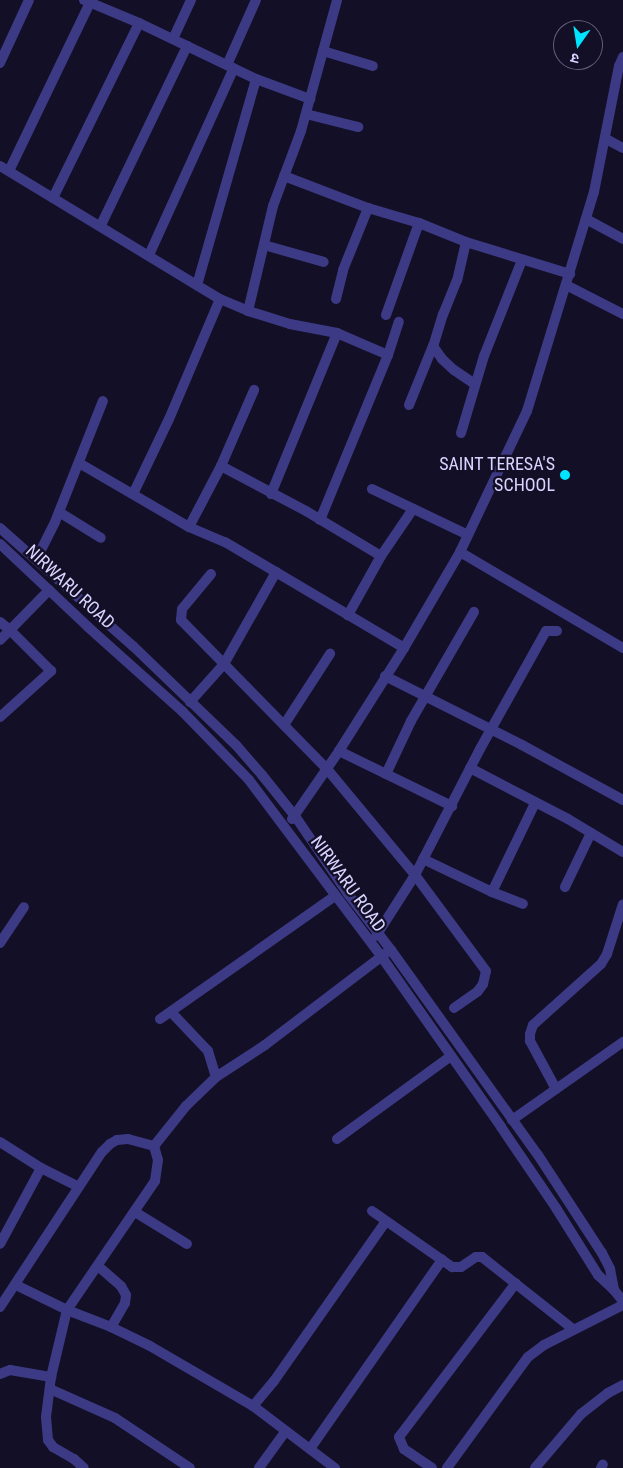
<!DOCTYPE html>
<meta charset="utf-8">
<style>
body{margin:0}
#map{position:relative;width:623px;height:1468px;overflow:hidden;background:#130f26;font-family:"Roboto Condensed","Noto Sans Devanagari",sans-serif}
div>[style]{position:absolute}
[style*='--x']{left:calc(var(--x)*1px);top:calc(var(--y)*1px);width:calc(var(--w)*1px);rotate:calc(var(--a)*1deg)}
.minor>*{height:10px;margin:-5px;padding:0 5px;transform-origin:5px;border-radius:5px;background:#3d3a85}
.dots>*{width:14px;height:14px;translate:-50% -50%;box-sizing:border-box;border:2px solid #130f26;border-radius:50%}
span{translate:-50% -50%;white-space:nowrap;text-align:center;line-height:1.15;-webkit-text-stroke:4.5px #130f26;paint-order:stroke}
.poi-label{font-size:18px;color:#d9d4ff}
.right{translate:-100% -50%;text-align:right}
.street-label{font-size:18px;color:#d9d4ff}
.north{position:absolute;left:553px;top:20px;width:50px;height:50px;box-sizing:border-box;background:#130f26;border:1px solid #625e7d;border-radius:50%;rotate:193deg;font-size:14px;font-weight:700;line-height:20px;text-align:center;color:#d9d4ff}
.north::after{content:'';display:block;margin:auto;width:18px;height:22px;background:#00e5ff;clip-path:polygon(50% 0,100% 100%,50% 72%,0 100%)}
</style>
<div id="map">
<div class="minor">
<i style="--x:84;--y:0;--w:60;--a:22.7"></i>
<i style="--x:139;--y:23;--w:130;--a:25.6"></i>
<i style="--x:256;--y:79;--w:58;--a:20.3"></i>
<i style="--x:173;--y:39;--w:43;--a:-65.2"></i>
<i style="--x:323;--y:51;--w:52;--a:16.7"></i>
<i style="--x:0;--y:63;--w:69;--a:-65.3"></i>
<i style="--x:227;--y:65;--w:71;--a:-66"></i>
<i style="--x:306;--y:114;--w:54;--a:14"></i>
<i style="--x:606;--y:139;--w:19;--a:28"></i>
<i style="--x:0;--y:166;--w:257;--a:31.2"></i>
<i style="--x:220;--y:299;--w:130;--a:113"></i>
<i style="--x:169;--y:419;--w:83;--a:115.6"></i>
<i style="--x:9;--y:171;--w:187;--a:-64.3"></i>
<i style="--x:284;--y:176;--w:90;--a:20.9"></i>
<i style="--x:368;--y:208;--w:53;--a:16.4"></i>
<i style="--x:419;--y:223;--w:51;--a:22"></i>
<i style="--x:466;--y:242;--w:109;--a:17.1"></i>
<i style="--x:53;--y:198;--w:195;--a:-63.8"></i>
<i style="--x:586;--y:219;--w:42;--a:28.4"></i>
<i style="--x:101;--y:225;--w:199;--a:-64.3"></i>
<i style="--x:466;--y:242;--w:39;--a:103"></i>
<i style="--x:457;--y:280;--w:37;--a:112"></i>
<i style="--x:443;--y:314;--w:34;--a:107"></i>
<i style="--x:433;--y:346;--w:16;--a:55"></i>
<i style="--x:442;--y:359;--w:16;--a:43"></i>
<i style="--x:454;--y:370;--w:25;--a:34"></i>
<i style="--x:264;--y:245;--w:62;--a:15.8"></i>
<i style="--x:149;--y:255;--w:205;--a:-65.6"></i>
<i style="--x:197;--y:285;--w:214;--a:-74"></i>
<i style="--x:566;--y:285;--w:64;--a:27"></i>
<i style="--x:220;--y:299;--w:30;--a:23"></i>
<i style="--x:336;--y:299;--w:30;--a:-76"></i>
<i style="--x:343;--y:270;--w:67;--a:-68"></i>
<i style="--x:386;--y:315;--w:98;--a:-70.3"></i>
<i style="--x:388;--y:355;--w:35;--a:-72"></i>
<i style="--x:409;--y:405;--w:64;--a:-67.9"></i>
<i style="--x:461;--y:433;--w:80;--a:-73.4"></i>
<i style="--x:484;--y:356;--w:103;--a:-68.4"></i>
<i style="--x:79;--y:463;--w:127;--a:30.2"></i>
<i style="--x:189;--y:527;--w:39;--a:23"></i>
<i style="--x:225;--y:542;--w:208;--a:30.6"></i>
<i style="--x:221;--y:466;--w:83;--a:-66.5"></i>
<i style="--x:372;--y:489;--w:106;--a:25.6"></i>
<i style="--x:271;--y:494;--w:174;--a:-67.7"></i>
<i style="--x:59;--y:512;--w:49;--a:31.8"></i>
<i style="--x:320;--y:520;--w:178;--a:-67.6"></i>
<i style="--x:388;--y:355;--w:56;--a:-156.7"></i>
<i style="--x:337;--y:333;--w:48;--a:-169.2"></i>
<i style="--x:290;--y:324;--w:44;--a:-162.8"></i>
<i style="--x:248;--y:311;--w:108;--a:-76.6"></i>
<i style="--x:273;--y:206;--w:80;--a:-69.5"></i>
<i style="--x:301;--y:131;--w:136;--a:-74.6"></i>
<i style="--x:189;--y:527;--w:69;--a:-62.3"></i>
<i style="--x:221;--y:466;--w:96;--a:27.9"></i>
<i style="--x:306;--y:511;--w:87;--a:31"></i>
<i style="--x:381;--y:556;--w:68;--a:119.2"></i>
<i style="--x:0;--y:528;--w:178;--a:41.6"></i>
<i style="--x:133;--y:646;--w:143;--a:43.9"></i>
<i style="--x:236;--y:745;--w:40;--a:49"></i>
<i style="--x:262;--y:775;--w:53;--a:51.2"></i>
<i style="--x:295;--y:816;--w:94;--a:55.8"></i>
<i style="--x:348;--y:894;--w:71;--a:52.5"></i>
<i style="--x:391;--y:950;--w:252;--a:54.4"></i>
<i style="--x:538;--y:1155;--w:117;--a:56.9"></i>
<i style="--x:602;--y:1253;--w:18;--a:63"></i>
<i style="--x:610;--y:1269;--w:21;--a:79"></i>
<i style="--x:614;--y:1290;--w:14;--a:51"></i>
<i style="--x:0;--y:544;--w:121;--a:43.3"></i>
<i style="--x:88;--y:627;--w:126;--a:41.8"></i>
<i style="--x:182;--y:711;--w:96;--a:45.8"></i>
<i style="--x:249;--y:780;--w:220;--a:53.1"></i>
<i style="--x:381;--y:956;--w:209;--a:54.9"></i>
<i style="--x:501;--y:1127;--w:98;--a:55.8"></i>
<i style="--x:556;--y:1208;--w:79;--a:57.9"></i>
<i style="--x:598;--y:1275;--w:22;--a:43"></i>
<i style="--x:460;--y:552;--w:189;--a:30.5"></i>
<i style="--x:381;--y:556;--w:57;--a:-55.8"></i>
<i style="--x:36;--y:560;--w:42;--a:-63.4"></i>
<i style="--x:55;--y:522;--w:130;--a:-68.4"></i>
<i style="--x:211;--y:574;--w:45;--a:129.6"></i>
<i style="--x:182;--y:609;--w:11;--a:95"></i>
<i style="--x:181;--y:620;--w:209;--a:45.6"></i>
<i style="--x:327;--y:769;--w:138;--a:50.3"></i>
<i style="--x:415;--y:875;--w:72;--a:122.6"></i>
<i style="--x:0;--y:622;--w:13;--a:39"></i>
<i style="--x:10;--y:630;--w:14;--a:135"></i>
<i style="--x:385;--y:676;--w:153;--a:26.7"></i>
<i style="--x:522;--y:745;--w:115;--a:28.6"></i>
<i style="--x:190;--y:702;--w:51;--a:-48.2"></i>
<i style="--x:224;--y:664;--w:106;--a:-60.5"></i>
<i style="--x:0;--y:717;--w:69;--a:-42"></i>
<i style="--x:51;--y:671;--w:58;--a:-135"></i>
<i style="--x:10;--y:630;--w:56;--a:-45.7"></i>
<i style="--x:284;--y:725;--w:85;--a:-57.1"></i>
<i style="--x:339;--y:751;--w:126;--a:26"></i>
<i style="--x:470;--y:768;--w:110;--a:27.5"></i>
<i style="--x:568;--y:819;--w:64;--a:31"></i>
<i style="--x:386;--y:774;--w:59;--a:-64.7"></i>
<i style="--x:411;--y:721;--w:126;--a:-60"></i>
<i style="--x:292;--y:819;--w:83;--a:-55.3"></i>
<i style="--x:339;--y:751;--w:122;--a:-57.7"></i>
<i style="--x:404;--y:648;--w:111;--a:-59.7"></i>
<i style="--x:460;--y:552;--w:156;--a:-64.6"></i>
<i style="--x:527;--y:411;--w:229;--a:-73"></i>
<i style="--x:594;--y:192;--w:128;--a:-78.8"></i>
<i style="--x:619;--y:66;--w:10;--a:-66"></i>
<i style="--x:423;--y:859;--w:76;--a:25.6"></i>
<i style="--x:492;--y:892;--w:99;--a:-64.2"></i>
<i style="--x:565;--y:887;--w:60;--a:-64.3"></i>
<i style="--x:492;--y:892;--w:33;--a:21"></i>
<i style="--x:0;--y:943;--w:43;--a:-56.3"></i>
<i style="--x:454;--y:1008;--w:29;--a:-35"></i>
<i style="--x:478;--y:991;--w:9;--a:-54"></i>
<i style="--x:483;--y:984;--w:13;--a:-77"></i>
<i style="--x:486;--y:971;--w:119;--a:-126.5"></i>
<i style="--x:415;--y:875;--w:142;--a:-62.7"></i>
<i style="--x:480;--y:749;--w:135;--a:-60.8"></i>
<i style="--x:546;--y:631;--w:11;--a:0"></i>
<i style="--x:171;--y:1012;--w:54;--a:46.5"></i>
<i style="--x:208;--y:1051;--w:27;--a:73"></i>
<i style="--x:160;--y:1019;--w:214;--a:-35.1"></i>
<i style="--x:556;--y:1089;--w:55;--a:-118.4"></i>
<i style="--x:530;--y:1041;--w:7;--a:-90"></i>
<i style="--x:530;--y:1034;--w:9;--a:-72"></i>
<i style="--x:533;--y:1025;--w:91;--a:-41.9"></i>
<i style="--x:601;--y:964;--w:12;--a:-59"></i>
<i style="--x:607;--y:954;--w:52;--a:-72.3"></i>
<i style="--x:512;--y:1120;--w:136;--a:-35.1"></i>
<i style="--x:337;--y:1139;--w:141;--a:-36.1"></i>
<i style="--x:0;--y:1142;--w:49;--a:32.4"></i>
<i style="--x:41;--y:1168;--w:86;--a:118.3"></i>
<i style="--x:41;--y:1168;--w:42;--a:26.6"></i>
<i style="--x:372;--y:1211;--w:98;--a:35"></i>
<i style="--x:452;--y:1267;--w:9;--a:0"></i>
<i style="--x:461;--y:1267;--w:18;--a:-34"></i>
<i style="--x:476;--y:1257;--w:6;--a:0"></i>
<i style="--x:482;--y:1257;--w:117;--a:38.4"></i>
<i style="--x:135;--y:1212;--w:61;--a:31.6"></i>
<i style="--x:98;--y:1266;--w:30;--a:41"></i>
<i style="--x:121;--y:1286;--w:10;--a:61"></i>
<i style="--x:126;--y:1295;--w:8;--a:97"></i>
<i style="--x:125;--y:1303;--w:28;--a:120"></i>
<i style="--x:16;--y:1285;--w:57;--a:26.1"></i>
<i style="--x:67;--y:1310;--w:47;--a:21.1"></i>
<i style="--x:111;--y:1327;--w:43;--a:26"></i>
<i style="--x:150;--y:1346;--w:119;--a:30.2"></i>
<i style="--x:253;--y:1406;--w:103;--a:37.1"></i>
<i style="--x:0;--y:1307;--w:186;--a:-56.7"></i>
<i style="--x:102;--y:1152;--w:11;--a:-45"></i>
<i style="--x:110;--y:1144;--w:8;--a:-30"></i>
<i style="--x:117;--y:1140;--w:11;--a:-5"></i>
<i style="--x:128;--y:1139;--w:27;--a:15"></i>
<i style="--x:154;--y:1146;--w:51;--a:-51.3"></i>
<i style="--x:186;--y:1106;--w:42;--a:-44"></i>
<i style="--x:216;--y:1077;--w:59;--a:-33.1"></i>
<i style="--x:265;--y:1045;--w:152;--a:-37.2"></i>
<i style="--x:0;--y:1374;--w:11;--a:-22"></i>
<i style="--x:10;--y:1370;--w:42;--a:9.7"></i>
<i style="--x:51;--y:1377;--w:40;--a:97.1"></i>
<i style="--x:46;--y:1417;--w:23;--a:85"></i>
<i style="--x:48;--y:1440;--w:9;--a:54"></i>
<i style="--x:53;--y:1447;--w:24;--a:30"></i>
<i style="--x:74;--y:1459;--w:13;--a:42"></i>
<i style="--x:51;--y:1377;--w:69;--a:-76.6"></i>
<i style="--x:67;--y:1310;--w:156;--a:-55.7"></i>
<i style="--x:155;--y:1181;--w:21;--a:-82"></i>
<i style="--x:158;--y:1160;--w:15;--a:-106"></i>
<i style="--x:50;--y:1389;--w:71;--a:24"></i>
<i style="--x:115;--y:1418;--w:90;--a:33.7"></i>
<i style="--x:253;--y:1406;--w:33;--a:-50"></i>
<i style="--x:274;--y:1381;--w:195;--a:-55"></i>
<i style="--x:310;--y:1449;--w:231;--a:-55.1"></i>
<i style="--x:259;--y:1468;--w:44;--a:-54.2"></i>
<i style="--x:432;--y:1468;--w:34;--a:-146"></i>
<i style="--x:404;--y:1449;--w:13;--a:-113"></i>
<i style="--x:399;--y:1437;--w:193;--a:-52.8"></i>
<i style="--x:447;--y:1468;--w:137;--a:-53.9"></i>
<i style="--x:528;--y:1357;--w:20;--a:-37"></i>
<i style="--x:544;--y:1345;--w:89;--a:-26.9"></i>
<i style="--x:535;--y:1468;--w:71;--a:-49.6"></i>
<i style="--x:581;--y:1414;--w:34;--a:-38"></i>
<i style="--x:608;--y:1393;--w:17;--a:-28"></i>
<i style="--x:601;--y:1468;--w:4;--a:-63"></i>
</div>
<div class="dots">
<i style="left:565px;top:475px;background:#00e5ff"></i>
</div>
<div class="poi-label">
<span class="right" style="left:555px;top:475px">SAINT TERESA'S<br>SCHOOL</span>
</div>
<div class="street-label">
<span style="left:70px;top:587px;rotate:43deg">NIRWARU ROAD</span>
<span style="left:348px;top:884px;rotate:54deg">NIRWARU ROAD</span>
</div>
<div class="north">उ</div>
</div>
